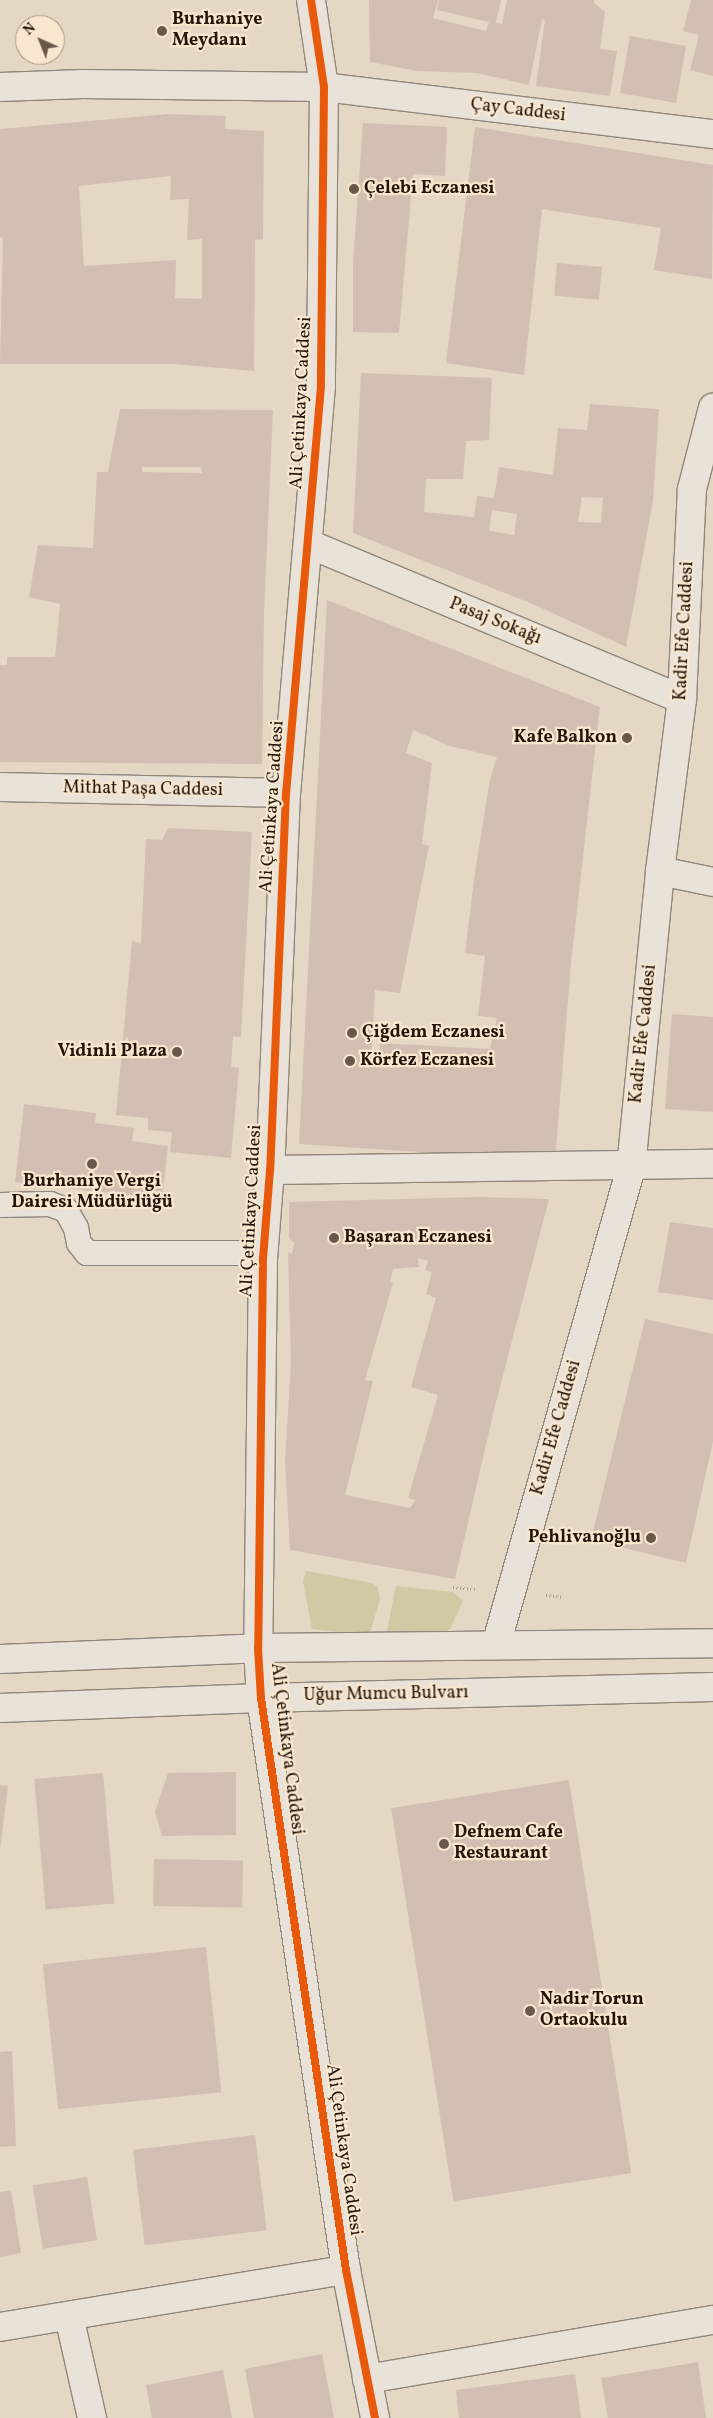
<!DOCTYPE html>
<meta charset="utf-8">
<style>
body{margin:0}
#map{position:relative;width:713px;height:2418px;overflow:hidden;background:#e4d7c3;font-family:Vollkorn,serif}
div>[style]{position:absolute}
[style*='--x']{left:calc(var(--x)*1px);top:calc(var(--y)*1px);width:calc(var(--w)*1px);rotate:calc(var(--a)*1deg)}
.green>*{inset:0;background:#d1c9a3}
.building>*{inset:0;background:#d1c0b1;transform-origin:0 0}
.path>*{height:3px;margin-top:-1.5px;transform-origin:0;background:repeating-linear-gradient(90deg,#a39c93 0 1px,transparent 0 3.5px)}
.roads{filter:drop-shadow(1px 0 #90877b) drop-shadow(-1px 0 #90877b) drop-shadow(0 1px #90877b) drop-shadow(0 -1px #90877b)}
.service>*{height:24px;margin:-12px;padding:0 12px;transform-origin:12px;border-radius:12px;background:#e9e2d8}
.minor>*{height:28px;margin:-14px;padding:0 14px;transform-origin:14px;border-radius:14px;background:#e9e2d8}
.tertiary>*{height:28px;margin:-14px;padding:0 14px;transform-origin:14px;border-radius:14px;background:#e9e2d8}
.cycleway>*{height:8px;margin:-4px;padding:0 4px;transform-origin:4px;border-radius:4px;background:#e8590c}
.dots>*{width:14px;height:14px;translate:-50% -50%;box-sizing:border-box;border:2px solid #f7e7cf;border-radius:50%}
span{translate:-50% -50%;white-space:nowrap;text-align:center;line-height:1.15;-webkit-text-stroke:4.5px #f7e7cf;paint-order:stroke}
.poi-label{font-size:18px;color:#241409;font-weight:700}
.left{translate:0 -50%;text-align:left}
.right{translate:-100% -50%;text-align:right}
.street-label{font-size:18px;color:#241409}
.north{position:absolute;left:15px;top:15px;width:50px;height:50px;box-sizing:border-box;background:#f7e7cf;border:1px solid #a39380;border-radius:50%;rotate:316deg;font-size:14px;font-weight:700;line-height:20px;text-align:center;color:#241409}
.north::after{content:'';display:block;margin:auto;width:18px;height:22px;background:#67584a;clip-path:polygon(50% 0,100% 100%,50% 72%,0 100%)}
</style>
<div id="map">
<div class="green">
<i style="clip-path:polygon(306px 1571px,372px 1583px,378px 1588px,380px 1599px,369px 1636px,312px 1629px,303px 1581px)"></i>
<i style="clip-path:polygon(396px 1586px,453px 1592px,463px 1601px,450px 1629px,436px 1637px,386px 1635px)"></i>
</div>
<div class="building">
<i style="clip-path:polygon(369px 0,438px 0,433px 18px,486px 31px,489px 22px,437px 10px,439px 0,501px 0,496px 23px,502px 24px,507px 0,594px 0,594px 3px,605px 12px,600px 49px,617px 51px,610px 96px,536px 86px,545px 20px,542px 19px,529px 85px,477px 73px,417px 71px,370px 62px)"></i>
<i style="clip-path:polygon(691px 0,713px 0,713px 76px,690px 70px,699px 35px,683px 31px)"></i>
<i style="left:630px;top:36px;width:57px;height:58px;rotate:10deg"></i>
<i style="clip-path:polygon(evenodd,168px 114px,226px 116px,225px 129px,264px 131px,263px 239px,255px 240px,254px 371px,174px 364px,0 364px,3px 237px,0 238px,0 129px,168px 114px,171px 176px,170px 200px,189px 199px,187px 240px,202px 239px,202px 299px,175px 298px,176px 260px,84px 266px,79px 186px,171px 176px)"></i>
<i style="clip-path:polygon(363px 123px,447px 127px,445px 176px,413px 174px,399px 333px,353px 332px,353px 263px)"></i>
<i style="clip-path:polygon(475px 127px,713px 165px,712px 279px,654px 270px,661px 228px,542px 209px,524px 375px,446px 363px)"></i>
<i style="left:557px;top:263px;width:45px;height:33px;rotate:5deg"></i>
<i style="clip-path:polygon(evenodd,361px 373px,492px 378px,489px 440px,466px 441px,463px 479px,426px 479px,424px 512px,474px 517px,477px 496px,494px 498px,499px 467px,553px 475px,558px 428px,587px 430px,590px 404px,659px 409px,653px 501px,626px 647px,535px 605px,353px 533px,361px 373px,582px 497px,603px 498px,601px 523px,578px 522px,582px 497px,361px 373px,492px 510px,517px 514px,514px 535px,489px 531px,492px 510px)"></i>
<i style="clip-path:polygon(evenodd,120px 409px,273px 410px,264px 613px,262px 764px,0 762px,0 665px,7px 665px,7px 657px,55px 657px,60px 604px,29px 597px,38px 545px,93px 548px,97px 472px,108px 472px,120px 409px,142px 467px,201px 467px,202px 473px,142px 472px,142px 467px)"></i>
<i style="clip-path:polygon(evenodd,327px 600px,600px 707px,571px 963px,555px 1161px,299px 1144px,327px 600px,413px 730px,450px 746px,497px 757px,490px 779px,475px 872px,465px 953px,485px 956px,478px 1016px,497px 1018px,490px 1049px,380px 1043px,379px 1062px,371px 1061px,375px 990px,400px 993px,429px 846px,422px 844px,432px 763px,406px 753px,413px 730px)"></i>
<i style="clip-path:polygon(168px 828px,252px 832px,241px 1037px,233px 1036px,231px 1067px,239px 1068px,231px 1158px,170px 1152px,172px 1132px,148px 1130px,148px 1118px,116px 1115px,132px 941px,141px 943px,146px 839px,162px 840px)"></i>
<i style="clip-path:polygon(672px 1014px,713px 1017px,713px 1112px,665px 1109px)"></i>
<i style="clip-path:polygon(24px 1104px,96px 1113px,95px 1123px,134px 1128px,132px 1141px,168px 1146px,162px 1199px,15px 1182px)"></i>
<i style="clip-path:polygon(evenodd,479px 1197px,549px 1199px,494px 1410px,455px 1579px,290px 1550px,285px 1461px,291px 1362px,288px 1252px,292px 1254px,294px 1243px,289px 1238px,289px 1202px,479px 1197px,418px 1258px,428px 1261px,425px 1270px,432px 1272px,426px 1294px,436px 1298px,411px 1387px,438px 1395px,408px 1498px,415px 1500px,410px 1508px,345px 1495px,373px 1381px,365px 1380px,393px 1283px,390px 1282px,393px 1269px,419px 1267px,418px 1258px)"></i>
<i style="clip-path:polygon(670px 1222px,713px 1228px,713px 1300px,658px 1292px)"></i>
<i style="clip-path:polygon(645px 1319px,713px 1334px,713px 1441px,686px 1563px,591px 1540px)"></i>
<i style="clip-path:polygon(236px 1772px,236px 1835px,162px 1836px,155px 1812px,168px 1773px)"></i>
<i style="left:103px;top:1773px;width:131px;height:69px;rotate:85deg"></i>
<i style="left:569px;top:1780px;width:398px;height:180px;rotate:81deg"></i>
<i style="left:0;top:1785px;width:8px;height:74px;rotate:7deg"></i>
<i style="left:154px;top:1859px;width:89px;height:47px;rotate:1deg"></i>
<i style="left:206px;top:1947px;width:146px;height:164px;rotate:84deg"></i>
<i style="clip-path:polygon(12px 2051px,16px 2146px,0 2147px,0 2052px)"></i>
<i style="left:255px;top:2135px;width:96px;height:123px;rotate:83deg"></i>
<i style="left:87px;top:2177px;width:64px;height:55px;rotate:81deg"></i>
<i style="clip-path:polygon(11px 2190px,21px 2253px,0 2257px,0 2192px)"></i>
<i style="clip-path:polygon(322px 2354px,334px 2418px,254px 2418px,245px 2369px)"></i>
<i style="clip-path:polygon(698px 2362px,706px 2418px,608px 2418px,601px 2378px)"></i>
<i style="clip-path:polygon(223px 2370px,232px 2418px,152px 2418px,146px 2385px)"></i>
<i style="clip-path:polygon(575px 2374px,581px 2418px,459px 2418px,456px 2390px)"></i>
</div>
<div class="path">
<i style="--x:453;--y:1587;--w:22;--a:5"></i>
<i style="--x:546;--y:1595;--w:17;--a:7"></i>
</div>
<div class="roads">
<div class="service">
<i style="--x:0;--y:1205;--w:50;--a:-1.1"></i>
<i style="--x:50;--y:1204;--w:17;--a:21"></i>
<i style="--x:66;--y:1210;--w:21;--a:61"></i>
<i style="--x:76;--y:1228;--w:15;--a:79"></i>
<i style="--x:79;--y:1243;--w:13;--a:51"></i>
<i style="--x:87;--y:1253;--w:158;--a:0"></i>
<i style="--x:245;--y:1253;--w:19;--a:16"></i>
</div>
<div class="minor">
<i style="--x:0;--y:87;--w:83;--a:-2.1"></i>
<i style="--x:83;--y:84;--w:241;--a:0.7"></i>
<i style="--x:324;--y:87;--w:392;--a:6.9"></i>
<i style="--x:309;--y:544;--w:404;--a:22.6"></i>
<i style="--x:660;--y:871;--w:54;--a:11.7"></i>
<i style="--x:270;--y:1170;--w:443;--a:-0.8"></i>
<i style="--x:496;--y:1645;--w:496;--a:-74.2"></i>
<i style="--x:631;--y:1168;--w:298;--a:-84.4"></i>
<i style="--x:660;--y:871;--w:173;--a:-82.7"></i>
<i style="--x:682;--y:699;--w:210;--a:-87.3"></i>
<i style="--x:692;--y:489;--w:84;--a:-75.5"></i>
<i style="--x:69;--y:2316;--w:105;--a:77.3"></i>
<i style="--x:0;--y:2327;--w:351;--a:-9.4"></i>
<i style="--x:367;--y:2379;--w:351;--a:-9.7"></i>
</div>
<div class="tertiary">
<i style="--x:311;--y:0;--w:88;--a:81.5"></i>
<i style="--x:324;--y:87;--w:299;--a:90.6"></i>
<i style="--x:321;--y:386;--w:409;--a:94.9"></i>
<i style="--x:286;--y:793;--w:377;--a:92.4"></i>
<i style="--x:270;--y:1170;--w:88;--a:94.5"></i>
<i style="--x:263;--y:1258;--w:390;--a:90.7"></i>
<i style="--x:258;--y:1648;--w:50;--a:86.6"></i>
<i style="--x:261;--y:1698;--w:578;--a:81.55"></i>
<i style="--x:346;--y:2270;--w:151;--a:78.9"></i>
<i style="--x:0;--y:787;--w:286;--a:1.2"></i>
<i style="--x:0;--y:1659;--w:258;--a:-2.4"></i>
<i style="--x:258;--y:1648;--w:455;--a:-0.6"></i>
<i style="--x:0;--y:1708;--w:261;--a:-2.2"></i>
<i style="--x:261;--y:1698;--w:452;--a:-1.4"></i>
</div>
</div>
<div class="cycleway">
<i style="--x:311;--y:0;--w:88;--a:81.5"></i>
<i style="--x:324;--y:87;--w:299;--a:90.6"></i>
<i style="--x:321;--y:386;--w:409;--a:94.9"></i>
<i style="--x:286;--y:793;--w:377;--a:92.4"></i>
<i style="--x:270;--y:1170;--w:88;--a:94.5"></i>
<i style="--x:263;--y:1258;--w:390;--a:90.7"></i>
<i style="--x:258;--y:1648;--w:50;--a:86.6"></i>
<i style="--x:261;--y:1698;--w:578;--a:81.55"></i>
<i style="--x:346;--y:2270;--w:151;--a:78.9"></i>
</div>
<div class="dots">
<i style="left:162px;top:31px;background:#67584a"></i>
<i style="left:354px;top:189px;background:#67584a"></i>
<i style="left:627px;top:738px;background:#67584a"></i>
<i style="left:352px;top:1033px;background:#67584a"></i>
<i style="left:177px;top:1052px;background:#67584a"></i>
<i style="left:350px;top:1061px;background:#67584a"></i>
<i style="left:92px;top:1164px;background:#67584a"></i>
<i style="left:334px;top:1238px;background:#67584a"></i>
<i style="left:651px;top:1538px;background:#67584a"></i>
<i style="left:444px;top:1844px;background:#67584a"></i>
<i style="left:530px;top:2011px;background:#67584a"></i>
</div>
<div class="poi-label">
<span class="left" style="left:172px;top:31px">Burhaniye<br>Meydanı</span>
<span class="left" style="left:364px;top:189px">Çelebi Eczanesi</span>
<span class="right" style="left:617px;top:738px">Kafe Balkon</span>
<span class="left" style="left:362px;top:1033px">Çiğdem Eczanesi</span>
<span class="right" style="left:167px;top:1052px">Vidinli Plaza</span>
<span class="left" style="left:360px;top:1061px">Körfez Eczanesi</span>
<span style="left:92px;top:1193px">Burhaniye Vergi<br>Dairesi Müdürlüğü</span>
<span class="left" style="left:344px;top:1238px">Başaran Eczanesi</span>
<span class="right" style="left:641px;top:1538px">Pehlivanoğlu</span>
<span class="left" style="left:454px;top:1844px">Defnem Cafe<br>Restaurant</span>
<span class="left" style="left:540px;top:2011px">Nadir Torun<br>Ortaokulu</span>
</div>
<div class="street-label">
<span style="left:518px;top:111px;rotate:7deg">Çay Caddesi</span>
<span style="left:302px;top:403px;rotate:-87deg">Ali Çetinkaya Caddesi</span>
<span style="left:495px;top:622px;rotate:22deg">Pasaj Sokağı</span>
<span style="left:685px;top:631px;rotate:-87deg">Kadir Efe Caddesi</span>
<span style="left:143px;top:790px;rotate:1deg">Mithat Paşa Caddesi</span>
<span style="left:273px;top:807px;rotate:-86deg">Ali Çetinkaya Caddesi</span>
<span style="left:644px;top:1034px;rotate:-84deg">Kadir Efe Caddesi</span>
<span style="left:252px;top:1211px;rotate:-87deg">Ali Çetinkaya Caddesi</span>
<span style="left:557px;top:1428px;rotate:-74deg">Kadir Efe Caddesi</span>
<span style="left:386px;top:1695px;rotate:-1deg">Uğur Mumcu Bulvarı</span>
<span style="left:286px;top:1749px;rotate:83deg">Ali Çetinkaya Caddesi</span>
<span style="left:343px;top:2150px;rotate:82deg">Ali Çetinkaya Caddesi</span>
</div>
<div class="north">N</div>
</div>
